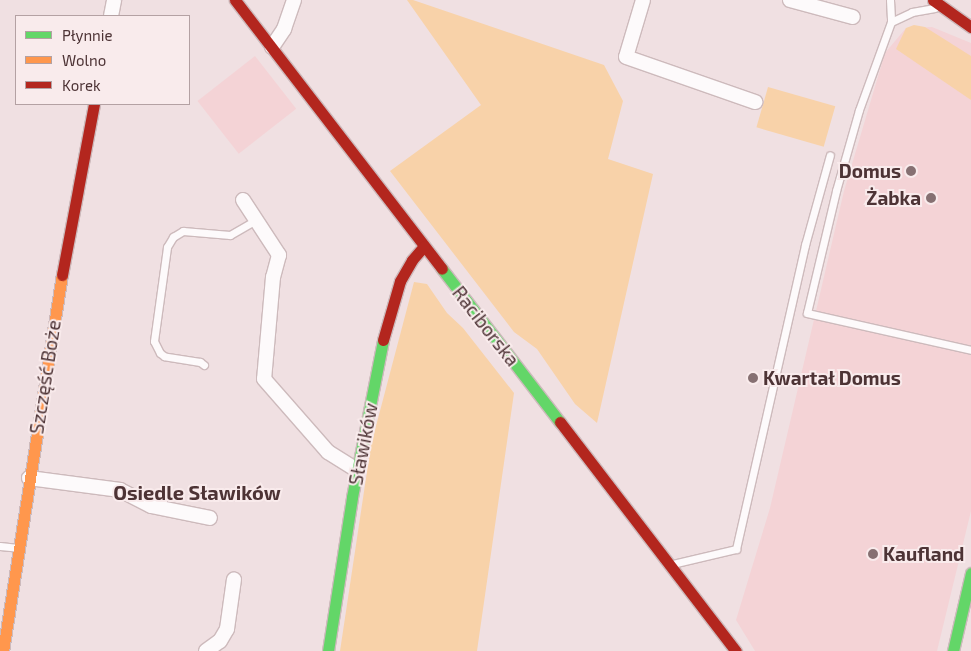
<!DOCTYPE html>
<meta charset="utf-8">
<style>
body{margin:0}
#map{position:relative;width:971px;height:651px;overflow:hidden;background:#f0e0e2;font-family:"Exo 2",sans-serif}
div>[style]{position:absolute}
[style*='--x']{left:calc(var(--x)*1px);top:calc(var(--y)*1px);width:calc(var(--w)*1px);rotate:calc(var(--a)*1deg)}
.built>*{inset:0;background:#f4d3d6;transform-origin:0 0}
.green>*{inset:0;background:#f8d2a9;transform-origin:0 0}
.roads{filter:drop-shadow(1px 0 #cdbabc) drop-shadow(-1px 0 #cdbabc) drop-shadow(0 1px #cdbabc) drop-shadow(0 -1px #cdbabc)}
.lane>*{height:7px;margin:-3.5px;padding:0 3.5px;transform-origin:3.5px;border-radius:3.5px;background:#fdfafb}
.street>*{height:14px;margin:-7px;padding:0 7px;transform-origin:7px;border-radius:7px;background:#fdfafb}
.fast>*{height:11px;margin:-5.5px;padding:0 5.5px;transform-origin:5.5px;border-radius:5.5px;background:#63d668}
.slow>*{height:11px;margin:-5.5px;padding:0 5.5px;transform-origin:5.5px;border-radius:5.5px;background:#ff974d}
.jam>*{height:11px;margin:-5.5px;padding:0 5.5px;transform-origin:5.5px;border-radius:5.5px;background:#b3261e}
.dots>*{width:14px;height:14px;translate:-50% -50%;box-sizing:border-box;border:2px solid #f9ebec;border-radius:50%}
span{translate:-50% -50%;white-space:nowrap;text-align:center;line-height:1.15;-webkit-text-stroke:4px #f9ebec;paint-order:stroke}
.poi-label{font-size:19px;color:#4d3335;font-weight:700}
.right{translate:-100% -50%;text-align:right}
.left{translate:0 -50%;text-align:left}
.street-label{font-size:19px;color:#4d3335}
.neighbourhood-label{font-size:20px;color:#4d3335;font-weight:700}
.legend{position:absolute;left:15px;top:15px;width:175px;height:90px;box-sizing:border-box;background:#f9ebec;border:1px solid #b4a1a3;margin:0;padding:6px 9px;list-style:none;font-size:15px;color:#4d3335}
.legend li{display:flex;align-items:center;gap:10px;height:25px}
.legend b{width:25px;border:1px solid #b4a1a3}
</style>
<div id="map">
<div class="built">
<i style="clip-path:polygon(932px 27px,971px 43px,971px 511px,937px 651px,755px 651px,736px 620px,770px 508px,844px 191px,885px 53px,906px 28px)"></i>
<i style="left:255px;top:56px;width:67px;height:73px;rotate:52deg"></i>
</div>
<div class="green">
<i style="clip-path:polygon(407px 0,413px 0,604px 65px,623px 101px,608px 159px,653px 174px,597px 423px,575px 404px,537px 349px,514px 332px,390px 171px,481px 105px)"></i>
<i style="clip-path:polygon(914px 25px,925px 27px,971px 56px,971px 100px,896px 49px,906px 28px)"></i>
<i style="left:768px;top:87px;width:70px;height:42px;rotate:16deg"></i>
<i style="clip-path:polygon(414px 282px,427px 284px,447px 313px,463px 328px,514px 393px,477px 651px,340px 651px,371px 445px)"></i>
</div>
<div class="roads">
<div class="lane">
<i style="--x:890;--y:0;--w:22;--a:87"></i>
<i style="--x:891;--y:22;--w:94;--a:110"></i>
<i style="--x:859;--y:110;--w:84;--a:105.9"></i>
<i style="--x:836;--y:191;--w:125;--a:103.4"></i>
<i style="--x:807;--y:313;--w:168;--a:12.7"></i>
<i style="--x:891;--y:22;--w:23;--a:-25"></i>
<i style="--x:912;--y:12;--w:23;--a:-10"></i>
<i style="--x:204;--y:365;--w:5;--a:-143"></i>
<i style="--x:200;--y:362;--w:36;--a:-171"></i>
<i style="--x:164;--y:356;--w:5;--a:-143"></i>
<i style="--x:160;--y:353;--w:13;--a:-117"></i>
<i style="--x:154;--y:341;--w:95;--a:-82.1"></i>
<i style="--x:167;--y:247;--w:12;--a:-59"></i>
<i style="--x:173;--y:237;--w:12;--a:-31"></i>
<i style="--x:183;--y:231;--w:47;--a:4.9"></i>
<i style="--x:230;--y:235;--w:30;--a:-30"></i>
<i style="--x:0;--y:546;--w:18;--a:6"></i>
<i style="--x:672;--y:564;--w:66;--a:-13.2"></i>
<i style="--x:736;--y:549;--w:312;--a:-77.2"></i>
<i style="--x:805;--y:245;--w:93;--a:-74.5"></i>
</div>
<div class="street">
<i style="--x:643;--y:0;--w:59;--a:106.6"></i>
<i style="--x:626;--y:57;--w:137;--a:19.2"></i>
<i style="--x:790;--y:0;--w:65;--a:15.1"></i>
<i style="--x:111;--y:16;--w:16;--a:-79"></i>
<i style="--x:272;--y:47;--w:22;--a:-56"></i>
<i style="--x:284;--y:29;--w:31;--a:-71"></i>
<i style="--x:243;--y:200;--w:66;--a:56.8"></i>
<i style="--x:279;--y:255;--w:23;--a:105"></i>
<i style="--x:273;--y:277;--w:102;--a:95"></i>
<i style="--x:264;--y:379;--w:97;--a:48.8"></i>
<i style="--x:328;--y:452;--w:34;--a:32"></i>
<i style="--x:29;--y:478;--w:92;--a:7.5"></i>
<i style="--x:120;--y:490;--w:35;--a:27"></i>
<i style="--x:151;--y:506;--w:60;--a:11.5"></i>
<i style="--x:206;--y:651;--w:17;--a:-36"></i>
<i style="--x:220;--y:641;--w:14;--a:-60"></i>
<i style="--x:227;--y:629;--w:50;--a:-82"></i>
</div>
<div class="fast">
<i style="--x:442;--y:269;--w:193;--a:52.4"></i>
<i style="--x:328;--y:651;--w:156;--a:-81.1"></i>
<i style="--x:352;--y:497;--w:160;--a:-78.8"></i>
<i style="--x:953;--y:651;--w:80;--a:-77"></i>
</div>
<div class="slow">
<i style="--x:3;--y:651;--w:381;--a:-81.1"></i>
</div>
<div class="jam">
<i style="--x:235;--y:0;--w:339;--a:52.4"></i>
<i style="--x:933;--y:0;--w:47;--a:35.4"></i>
<i style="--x:62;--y:275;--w:174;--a:-79.4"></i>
<i style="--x:383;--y:340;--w:61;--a:-73.9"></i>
<i style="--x:400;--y:281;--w:24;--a:-60"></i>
<i style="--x:412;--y:260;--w:18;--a:-49"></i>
<i style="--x:560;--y:422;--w:289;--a:52.5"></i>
</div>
</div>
<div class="dots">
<i style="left:911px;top:171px;background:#867072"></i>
<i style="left:931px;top:198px;background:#867072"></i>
<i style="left:753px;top:378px;background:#867072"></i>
<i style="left:873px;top:554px;background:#867072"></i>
</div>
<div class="poi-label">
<span class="right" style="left:901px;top:171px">Domus</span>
<span class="right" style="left:921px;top:198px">Żabka</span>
<span class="left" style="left:763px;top:378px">Kwartał Domus</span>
<span class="left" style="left:883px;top:554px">Kaufland</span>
</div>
<div class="street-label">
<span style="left:486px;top:326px;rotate:52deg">Raciborska</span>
<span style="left:45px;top:377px;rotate:-81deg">Szczęść Boże</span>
<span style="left:363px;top:444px;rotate:-79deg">Sławików</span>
</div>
<div class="neighbourhood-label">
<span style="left:197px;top:492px">Osiedle Sławików</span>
</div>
<ul class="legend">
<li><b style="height:6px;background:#63d668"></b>Płynnie</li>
<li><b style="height:6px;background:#ff974d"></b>Wolno</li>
<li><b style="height:6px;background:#b3261e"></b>Korek</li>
</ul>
</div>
